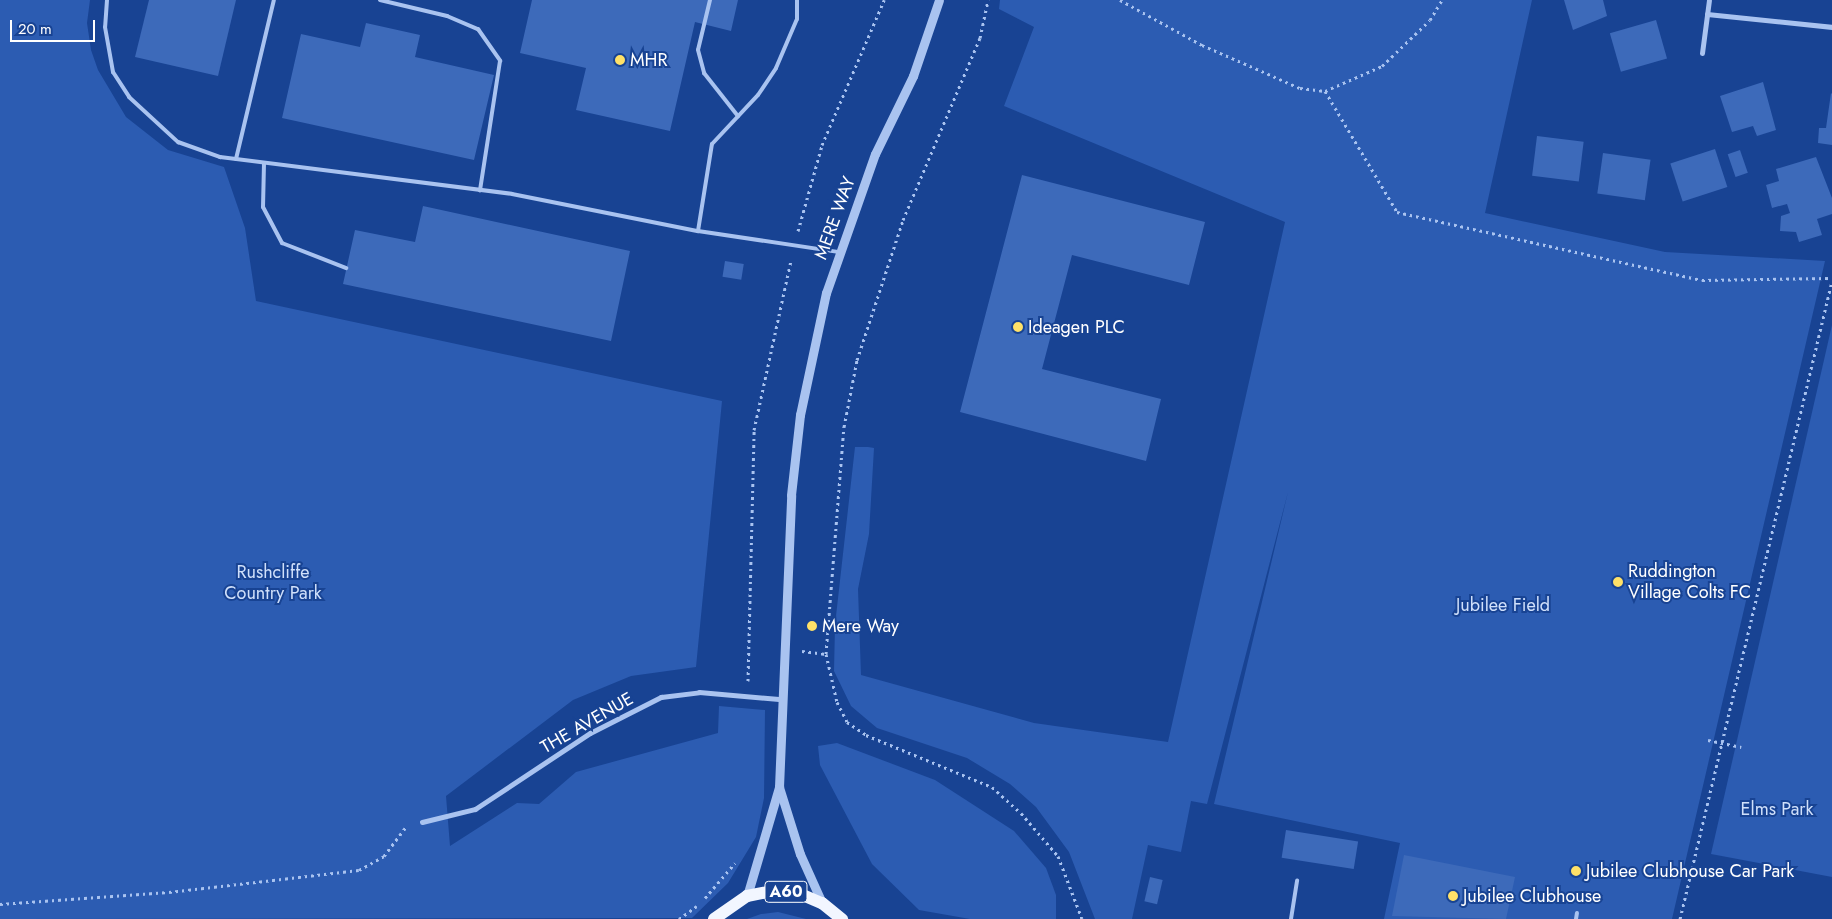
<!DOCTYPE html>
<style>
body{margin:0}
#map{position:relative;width:1832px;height:919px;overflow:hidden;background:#184393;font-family:Jost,sans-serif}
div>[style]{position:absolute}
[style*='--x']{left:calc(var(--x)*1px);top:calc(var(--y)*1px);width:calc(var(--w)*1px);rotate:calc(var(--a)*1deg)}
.green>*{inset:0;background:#2c5cb2}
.building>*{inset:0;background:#3d6aba;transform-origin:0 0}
.path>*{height:3px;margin-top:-1.5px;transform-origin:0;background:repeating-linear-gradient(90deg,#a9c3f0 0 2.5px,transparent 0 6.5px)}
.service>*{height:4px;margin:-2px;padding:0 2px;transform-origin:2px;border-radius:2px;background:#a9c3f0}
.minor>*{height:5px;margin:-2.5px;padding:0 2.5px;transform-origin:2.5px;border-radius:2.5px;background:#a9c3f0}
.tertiary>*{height:9px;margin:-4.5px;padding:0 4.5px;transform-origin:4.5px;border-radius:4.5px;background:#a9c3f0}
.primary>*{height:12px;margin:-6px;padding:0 6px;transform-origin:6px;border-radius:6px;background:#f2f6ff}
.dots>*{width:14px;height:14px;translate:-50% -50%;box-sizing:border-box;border:2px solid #184393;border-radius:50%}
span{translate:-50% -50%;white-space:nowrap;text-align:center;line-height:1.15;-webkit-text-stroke:4px #184393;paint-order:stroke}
.shield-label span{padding:1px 4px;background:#184393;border:1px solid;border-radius:4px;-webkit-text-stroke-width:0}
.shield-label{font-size:16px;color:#fff;font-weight:700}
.poi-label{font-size:18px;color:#fff}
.left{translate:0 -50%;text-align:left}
.street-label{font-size:18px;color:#fff}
.park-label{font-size:18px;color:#d0e0fb}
.scale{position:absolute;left:10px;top:20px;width:85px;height:22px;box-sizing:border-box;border:2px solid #fff;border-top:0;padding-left:6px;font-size:15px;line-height:18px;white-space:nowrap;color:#fff;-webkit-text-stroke:4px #184393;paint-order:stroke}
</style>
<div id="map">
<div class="green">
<i style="clip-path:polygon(0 0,90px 0,87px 23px,91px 50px,98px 70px,126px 117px,168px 150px,224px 167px,245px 228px,256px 301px,722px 401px,696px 667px,631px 676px,573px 700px,446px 796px,450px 846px,517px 803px,539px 804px,576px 772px,718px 733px,719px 706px,765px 710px,764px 798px,756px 837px,728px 883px,692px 918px,0 919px)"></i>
<i style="clip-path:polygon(1000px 0,1532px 0,1485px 213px,1665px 252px,1825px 261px,1672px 919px,1384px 919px,1400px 843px,1214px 804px,1288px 492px,1207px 804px,1191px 801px,1181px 852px,1148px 845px,1132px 919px,1095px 919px,1069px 852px,1036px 807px,1010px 784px,967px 758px,877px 728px,851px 706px,834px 671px,835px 625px,855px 447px,868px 447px,874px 448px,869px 534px,858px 589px,861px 675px,1034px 723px,1168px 742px,1285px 222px,1004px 106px,1034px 27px,999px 9px)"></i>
<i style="clip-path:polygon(1832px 325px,1832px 877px,1711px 854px)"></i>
<i style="clip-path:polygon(837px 743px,935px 780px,1014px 831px,1046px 868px,1056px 895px,1056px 919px,970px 919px,919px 910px,872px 864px,820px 765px,818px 746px)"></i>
<i style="clip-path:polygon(778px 912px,806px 919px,747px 919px,761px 914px)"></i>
</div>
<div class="building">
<i style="clip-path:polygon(149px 0,236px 0,218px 76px,135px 57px)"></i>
<i style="clip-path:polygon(532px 0,738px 0,731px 31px,695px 22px,670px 131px,576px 110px,586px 68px,520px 53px)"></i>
<i style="clip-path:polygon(1564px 0,1603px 0,1607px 16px,1573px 30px)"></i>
<i style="left:1656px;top:20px;width:40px;height:48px;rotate:74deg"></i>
<i style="clip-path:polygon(366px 23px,420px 35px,415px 57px,494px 75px,474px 160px,282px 118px,301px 34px,360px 47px)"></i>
<i style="clip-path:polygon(1763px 82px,1776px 130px,1757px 136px,1753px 126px,1732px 132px,1720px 96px)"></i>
<i style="clip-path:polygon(1831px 93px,1832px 94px,1832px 145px,1818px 143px,1819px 128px,1826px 128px)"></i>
<i style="left:1537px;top:136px;width:47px;height:40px;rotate:7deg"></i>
<i style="left:1715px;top:149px;width:40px;height:47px;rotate:72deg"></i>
<i style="left:1740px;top:150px;width:24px;height:13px;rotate:71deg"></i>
<i style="left:1603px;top:153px;width:48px;height:41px;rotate:8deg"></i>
<i style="clip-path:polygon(1816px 157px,1832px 198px,1832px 214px,1817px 219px,1822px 235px,1799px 242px,1796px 232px,1780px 231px,1781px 216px,1790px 213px,1787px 204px,1772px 208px,1766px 185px,1779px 181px,1776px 169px)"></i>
<i style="clip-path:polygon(1022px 175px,1205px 222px,1189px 285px,1072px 255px,1042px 369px,1161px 399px,1146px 461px,960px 412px)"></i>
<i style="clip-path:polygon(423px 206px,630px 251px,611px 341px,343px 284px,355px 230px,415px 242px)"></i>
<i style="left:725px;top:261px;width:19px;height:16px;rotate:9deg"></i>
<i style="left:1286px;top:830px;width:73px;height:28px;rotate:9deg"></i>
<i style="clip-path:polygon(1404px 855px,1515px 877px,1506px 919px,1392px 916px)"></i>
<i style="left:1150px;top:877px;width:13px;height:25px;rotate:13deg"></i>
</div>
<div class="path">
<i style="--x:1120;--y:0;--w:94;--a:28.8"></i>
<i style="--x:1202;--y:45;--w:107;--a:23.7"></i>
<i style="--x:1300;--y:88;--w:25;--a:7"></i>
<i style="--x:1325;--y:91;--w:62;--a:-23.7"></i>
<i style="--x:1382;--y:66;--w:66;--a:-43.8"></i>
<i style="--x:1430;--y:20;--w:23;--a:-59"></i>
<i style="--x:1325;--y:91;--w:141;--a:59.2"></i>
<i style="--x:1397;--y:212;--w:312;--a:12.6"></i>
<i style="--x:1702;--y:280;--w:130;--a:-0.9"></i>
<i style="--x:798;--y:231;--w:89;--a:-74.4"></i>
<i style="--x:822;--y:145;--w:158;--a:-66.8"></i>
<i style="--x:802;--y:651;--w:24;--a:7"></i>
<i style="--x:826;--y:654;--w:228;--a:-85.5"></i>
<i style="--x:844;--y:427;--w:68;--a:-79"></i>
<i style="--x:857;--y:360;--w:147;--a:-71.8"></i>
<i style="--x:903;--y:220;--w:198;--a:-67.1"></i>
<i style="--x:980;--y:38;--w:39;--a:-78"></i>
<i style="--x:826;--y:654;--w:49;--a:77.1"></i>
<i style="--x:837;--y:702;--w:22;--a:63"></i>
<i style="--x:847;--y:722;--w:23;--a:34"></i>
<i style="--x:866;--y:735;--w:136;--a:22.4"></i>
<i style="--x:992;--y:787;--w:39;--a:42"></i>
<i style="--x:1021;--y:813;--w:57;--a:49.3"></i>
<i style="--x:1058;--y:856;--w:67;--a:69.1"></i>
<i style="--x:748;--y:681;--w:251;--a:-88.6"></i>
<i style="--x:754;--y:430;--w:173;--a:-77.7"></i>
<i style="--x:1708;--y:740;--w:34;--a:12"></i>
<i style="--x:705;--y:898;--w:46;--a:-49.4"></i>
<i style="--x:0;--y:904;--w:169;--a:-4.1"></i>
<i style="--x:169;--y:892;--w:191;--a:-6.6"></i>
<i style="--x:359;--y:870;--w:29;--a:-29"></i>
<i style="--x:384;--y:856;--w:36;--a:-53"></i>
<i style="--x:679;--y:919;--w:22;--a:-36"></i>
<i style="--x:1680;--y:919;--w:656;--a:-76.6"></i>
</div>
<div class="service">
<i style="--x:107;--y:0;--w:27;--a:94"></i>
<i style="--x:105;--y:27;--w:46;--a:79.9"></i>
<i style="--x:113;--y:72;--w:30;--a:57"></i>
<i style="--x:129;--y:97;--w:67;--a:42.6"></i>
<i style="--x:178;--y:142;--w:45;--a:19.7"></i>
<i style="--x:220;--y:157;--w:294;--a:7.2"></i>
<i style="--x:512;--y:194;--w:190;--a:11.3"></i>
<i style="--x:698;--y:231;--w:143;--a:8.5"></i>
<i style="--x:380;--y:0;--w:69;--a:13.4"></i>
<i style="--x:447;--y:16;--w:34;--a:23"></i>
<i style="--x:478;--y:29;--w:39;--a:55"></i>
<i style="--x:500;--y:61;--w:131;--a:98.8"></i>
<i style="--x:710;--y:0;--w:51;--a:103.5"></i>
<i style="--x:698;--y:50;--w:24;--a:75"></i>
<i style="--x:704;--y:73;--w:55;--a:51.7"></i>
<i style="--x:236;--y:159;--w:163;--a:-76.6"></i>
<i style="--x:264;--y:163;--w:44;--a:91.3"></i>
<i style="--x:263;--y:207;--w:41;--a:62.2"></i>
<i style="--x:282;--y:243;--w:69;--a:21.3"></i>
<i style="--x:698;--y:231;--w:88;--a:-80.9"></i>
<i style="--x:712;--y:144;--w:67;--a:-46.8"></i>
<i style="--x:758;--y:95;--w:32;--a:-56"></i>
<i style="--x:776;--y:68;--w:53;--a:-66.8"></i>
<i style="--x:797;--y:19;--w:19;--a:-90"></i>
<i style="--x:1291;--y:919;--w:39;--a:-81"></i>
<i style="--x:1576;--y:919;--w:6;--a:-81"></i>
</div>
<div class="minor">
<i style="--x:1707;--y:14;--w:126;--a:5.9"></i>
<i style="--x:1702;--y:53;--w:53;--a:-82.5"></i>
<i style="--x:422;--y:822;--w:55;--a:-13.8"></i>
<i style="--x:475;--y:809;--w:138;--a:-33.5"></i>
<i style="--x:590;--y:733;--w:80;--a:-26.9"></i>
<i style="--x:661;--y:697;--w:38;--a:-7"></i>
<i style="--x:699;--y:692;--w:80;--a:5"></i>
</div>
<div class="tertiary">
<i style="--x:779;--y:787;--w:70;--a:72.6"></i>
<i style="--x:800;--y:854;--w:54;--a:65.8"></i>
<i style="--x:747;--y:896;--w:114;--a:-73.6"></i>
<i style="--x:779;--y:787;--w:292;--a:-87.6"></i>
<i style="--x:791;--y:495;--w:81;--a:-83.6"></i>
<i style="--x:800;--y:415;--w:125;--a:-78"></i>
<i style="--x:826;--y:293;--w:147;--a:-70.6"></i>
<i style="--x:875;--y:154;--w:87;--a:-64"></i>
<i style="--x:913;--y:76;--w:80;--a:-71.1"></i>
</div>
<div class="primary">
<i style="--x:714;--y:919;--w:40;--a:-34.9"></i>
<i style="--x:747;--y:896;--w:26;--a:-11"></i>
<i style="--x:773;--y:891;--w:25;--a:5"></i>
<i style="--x:798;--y:893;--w:26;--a:23"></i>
<i style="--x:822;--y:903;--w:26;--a:39"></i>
</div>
<div class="dots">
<i style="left:620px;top:60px;background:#ffe168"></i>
<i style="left:1018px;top:327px;background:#ffe168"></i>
<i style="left:1618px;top:582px;background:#ffe168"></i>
<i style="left:812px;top:626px;background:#ffe168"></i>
<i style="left:1576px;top:871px;background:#ffe168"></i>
<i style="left:1453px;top:896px;background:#ffe168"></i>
</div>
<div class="shield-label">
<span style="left:786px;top:892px">A60</span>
</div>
<div class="poi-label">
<span class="left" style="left:630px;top:60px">MHR</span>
<span class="left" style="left:1028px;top:327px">Ideagen PLC</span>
<span class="left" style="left:1628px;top:582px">Ruddington<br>Village Colts FC</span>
<span class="left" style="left:822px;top:626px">Mere Way</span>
<span class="left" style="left:1586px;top:871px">Jubilee Clubhouse Car Park</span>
<span class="left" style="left:1463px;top:896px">Jubilee Clubhouse</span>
</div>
<div class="street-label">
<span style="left:835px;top:218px;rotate:-70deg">MERE WAY</span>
<span style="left:587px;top:723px;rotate:-30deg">THE AVENUE</span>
</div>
<div class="park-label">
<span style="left:273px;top:583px">Rushcliffe<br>Country Park</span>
<span style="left:1503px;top:605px">Jubilee Field</span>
<span style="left:1777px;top:809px">Elms Park</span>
</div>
<div class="scale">20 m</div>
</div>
